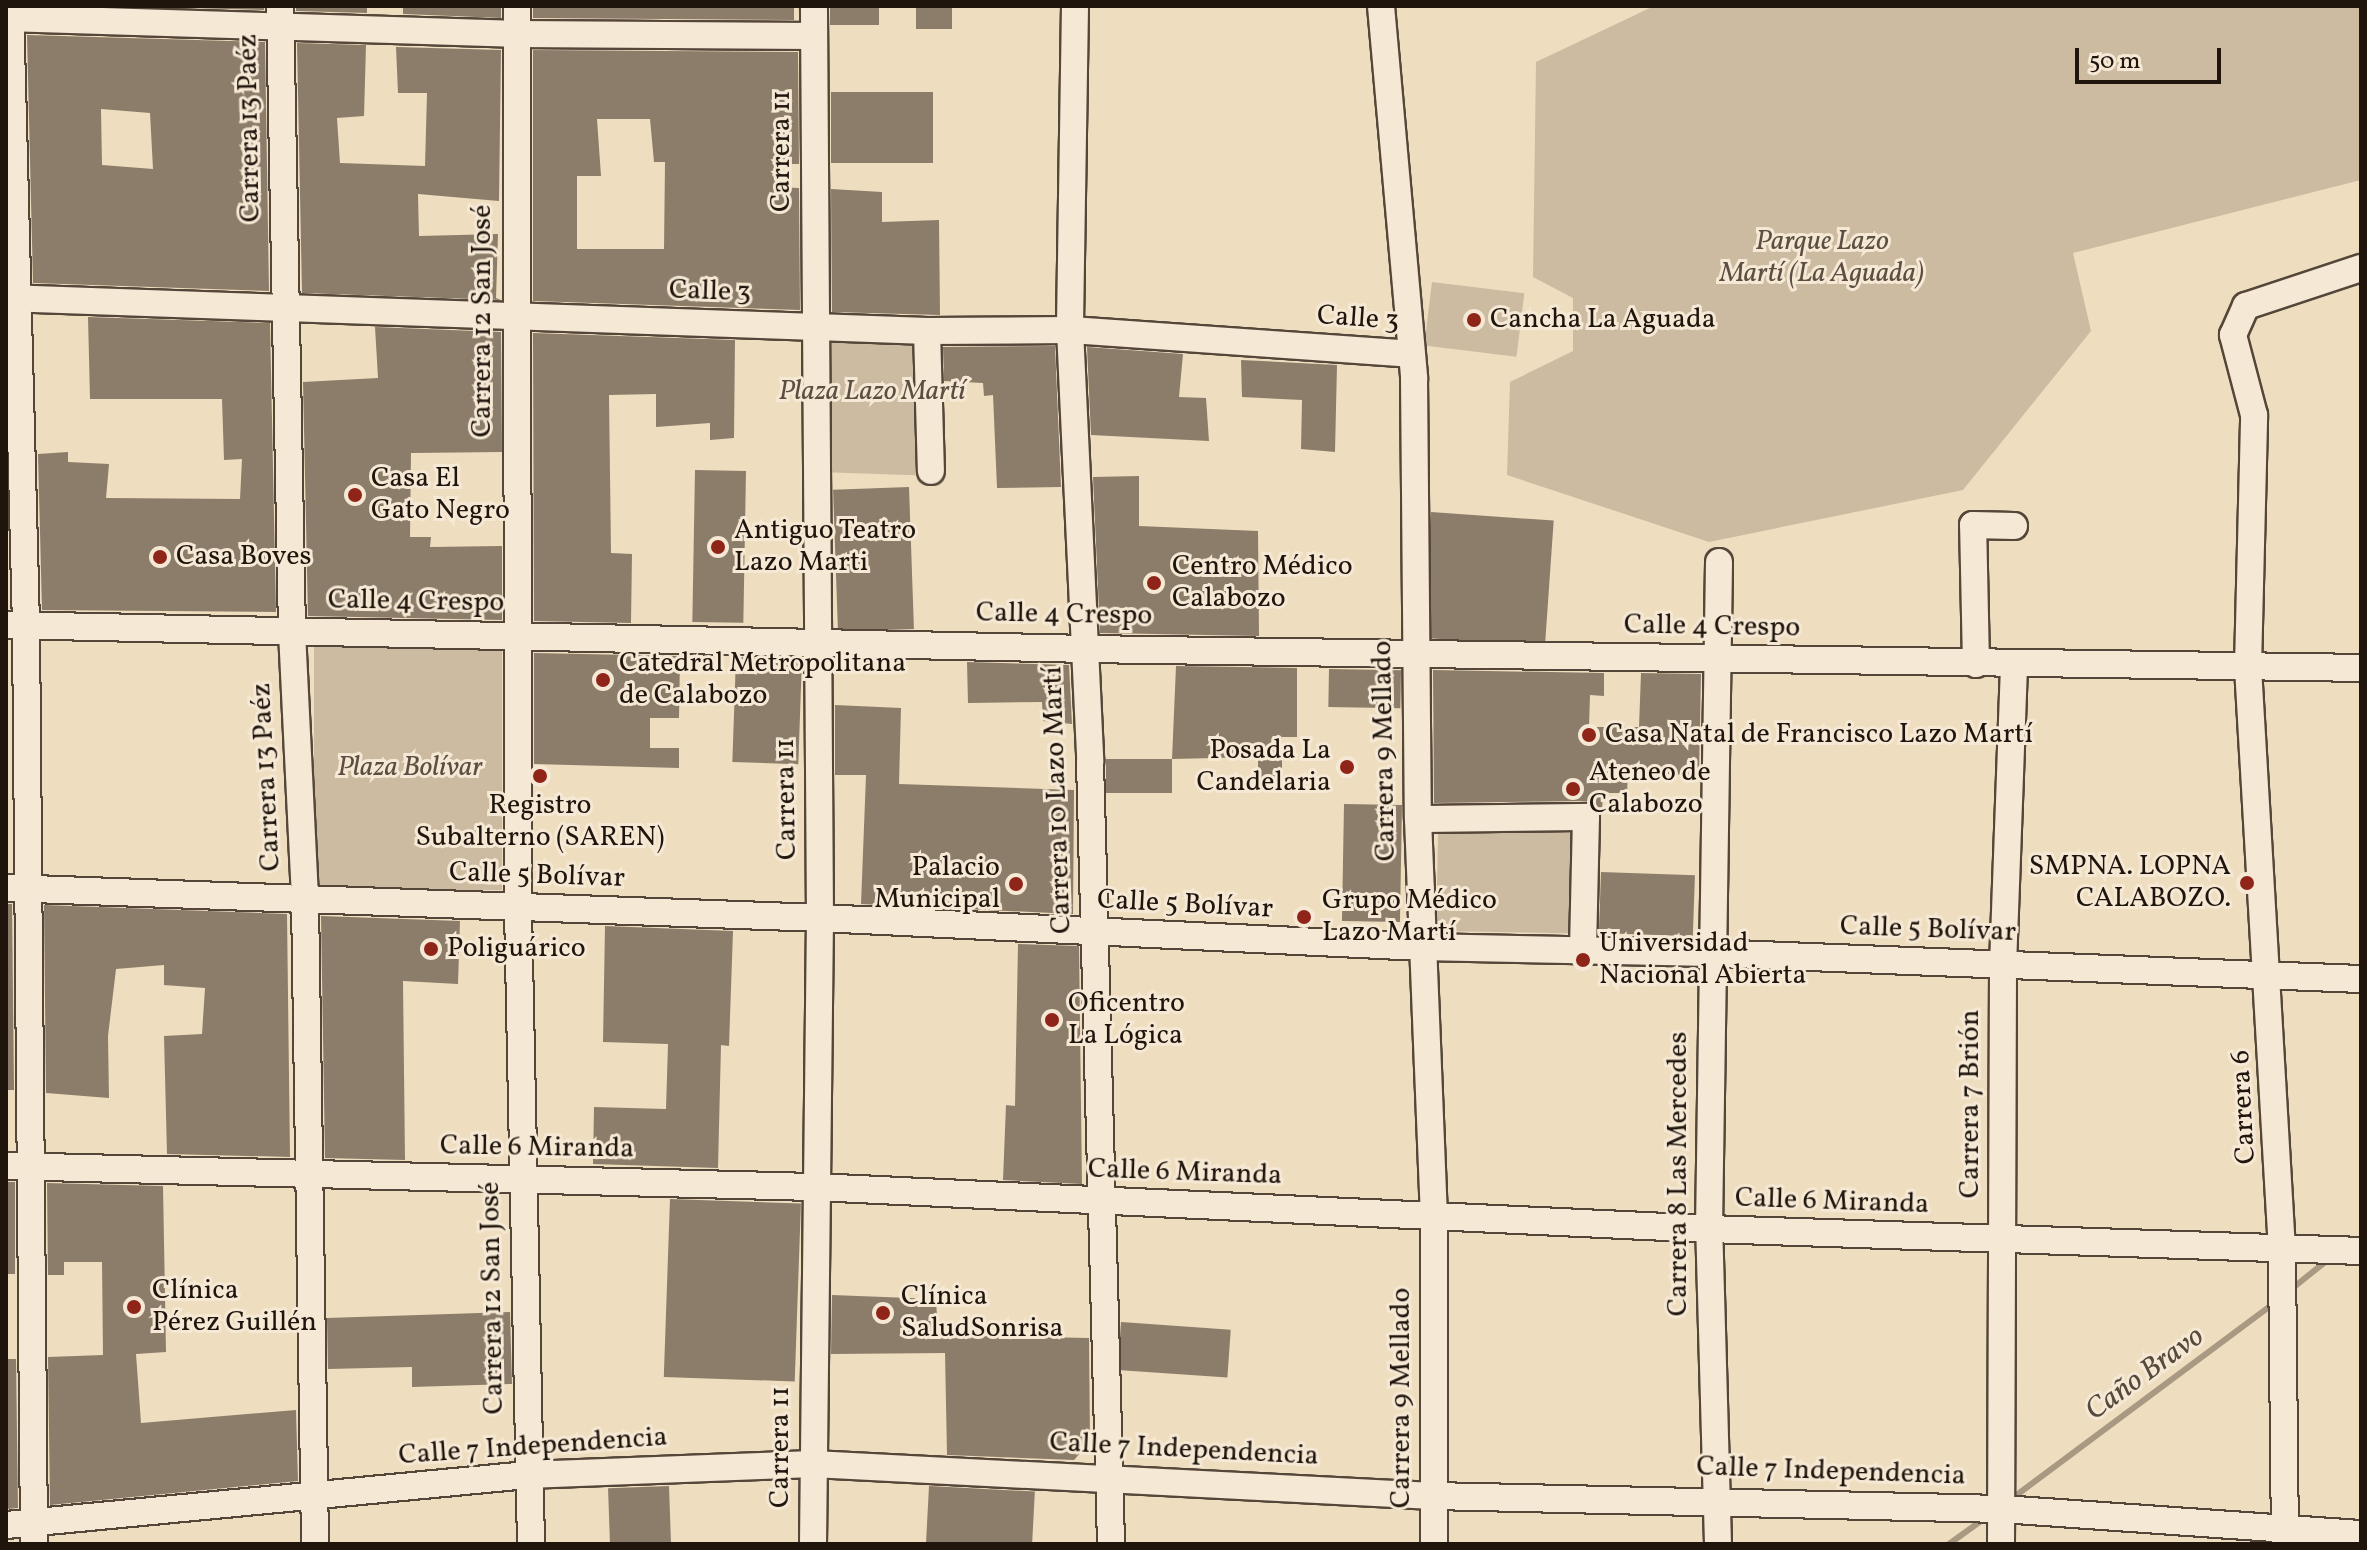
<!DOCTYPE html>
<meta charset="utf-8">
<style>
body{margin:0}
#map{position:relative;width:2367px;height:1550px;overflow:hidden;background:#efddbf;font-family:Vollkorn,serif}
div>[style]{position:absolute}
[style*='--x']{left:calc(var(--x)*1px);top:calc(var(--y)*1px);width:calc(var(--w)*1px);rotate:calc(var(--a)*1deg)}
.green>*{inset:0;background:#ccbba1;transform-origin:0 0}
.stream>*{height:6px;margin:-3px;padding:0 3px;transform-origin:3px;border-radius:3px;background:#a99982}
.building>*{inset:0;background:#8c7d6a;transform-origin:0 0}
.roads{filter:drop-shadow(2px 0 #54473a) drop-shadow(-2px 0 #54473a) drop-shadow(0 2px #54473a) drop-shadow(0 -2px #54473a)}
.minor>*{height:26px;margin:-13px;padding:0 13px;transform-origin:13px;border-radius:13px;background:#f5e9d5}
.dots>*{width:22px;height:22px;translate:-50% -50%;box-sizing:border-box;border:4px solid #f5e9d5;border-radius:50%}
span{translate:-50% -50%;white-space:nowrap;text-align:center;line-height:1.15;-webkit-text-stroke:6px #f5e9d5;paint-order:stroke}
.street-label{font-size:28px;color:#20150d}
.park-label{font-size:28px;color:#5c4f41;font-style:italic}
.poi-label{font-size:28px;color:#20150d}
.left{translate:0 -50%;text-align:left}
.right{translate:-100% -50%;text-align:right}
.water-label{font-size:30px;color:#574a3c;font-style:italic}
.frame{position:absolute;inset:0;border:8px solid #20150d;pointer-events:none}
.scale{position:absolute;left:2075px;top:48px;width:146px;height:36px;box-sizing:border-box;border:4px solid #20150d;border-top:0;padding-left:10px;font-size:24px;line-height:28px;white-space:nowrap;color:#20150d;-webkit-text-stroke:6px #f5e9d5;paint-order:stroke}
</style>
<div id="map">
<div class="green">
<i style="clip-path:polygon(1654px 6px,2361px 6px,2361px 180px,2073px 253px,2091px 331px,1963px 490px,1709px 542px,1507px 475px,1510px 382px,1573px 351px,1573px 298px,1533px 277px,1536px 62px)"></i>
<i style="left:1432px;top:282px;width:93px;height:64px;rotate:7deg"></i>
<i style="left:823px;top:335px;width:97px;height:137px;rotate:2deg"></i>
<i style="left:502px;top:647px;width:243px;height:188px;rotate:90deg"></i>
<i style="left:1438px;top:830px;width:140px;height:101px;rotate:1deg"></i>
</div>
<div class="stream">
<i style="--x:2289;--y:1291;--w:53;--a:-38.8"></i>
<i style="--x:2010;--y:1500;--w:329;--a:-36.7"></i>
<i style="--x:1949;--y:1544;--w:44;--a:-35.8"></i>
</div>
<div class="building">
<i style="clip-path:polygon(188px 6px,264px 6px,264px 10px,188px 8px)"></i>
<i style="clip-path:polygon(296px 6px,367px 6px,367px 13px,296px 11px)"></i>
<i style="clip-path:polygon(403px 6px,501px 6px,501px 18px,403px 14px)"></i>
<i style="clip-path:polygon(533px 6px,794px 6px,794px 20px,533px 18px)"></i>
<i style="left:830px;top:6px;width:49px;height:19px"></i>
<i style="left:916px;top:6px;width:36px;height:23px"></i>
<i style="clip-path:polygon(evenodd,27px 35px,265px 42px,269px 291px,33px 283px,27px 35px,101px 109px,150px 113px,153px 169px,102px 165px,101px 109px)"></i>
<i style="clip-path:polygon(297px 43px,366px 45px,364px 116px,337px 118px,340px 163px,425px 166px,427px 93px,398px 93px,396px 47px,501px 50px,499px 201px,418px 194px,419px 236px,498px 234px,496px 298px,501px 300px,302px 293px)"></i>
<i style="clip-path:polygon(evenodd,533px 50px,798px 52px,799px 164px,776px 164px,776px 187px,799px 188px,800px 310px,533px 301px,533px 50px,597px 119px,650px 119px,654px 162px,665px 162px,664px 249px,577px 249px,577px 176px,601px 176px,597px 119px)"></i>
<i style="left:831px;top:92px;width:102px;height:71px"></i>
<i style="clip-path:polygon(831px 189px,882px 192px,882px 222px,939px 220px,940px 315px,832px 312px)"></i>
<i style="clip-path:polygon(88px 317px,270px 323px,276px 612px,42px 610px,38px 454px,68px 452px,68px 462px,109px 464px,106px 498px,240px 499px,242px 459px,224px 460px,222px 399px,90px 399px)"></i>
<i style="clip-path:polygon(375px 327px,501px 332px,502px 452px,411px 453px,410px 537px,431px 537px,430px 547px,502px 546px,502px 620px,308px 616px,303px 382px,378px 378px)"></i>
<i style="clip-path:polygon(533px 333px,735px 340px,734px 438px,710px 440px,710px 423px,656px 427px,656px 394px,609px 395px,611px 553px,632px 554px,631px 623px,534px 621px)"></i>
<i style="clip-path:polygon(1055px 346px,1061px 487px,997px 488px,993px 395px,984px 396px,983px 383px,944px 381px,943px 347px)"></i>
<i style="clip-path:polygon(1087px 347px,1183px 354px,1179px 397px,1206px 398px,1209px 441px,1091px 435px)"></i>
<i style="clip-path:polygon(1241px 360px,1337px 365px,1335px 452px,1301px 449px,1302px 400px,1242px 397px)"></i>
<i style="left:695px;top:470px;width:51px;height:152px;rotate:1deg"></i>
<i style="clip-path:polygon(1139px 476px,1139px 526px,1258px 531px,1259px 636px,1100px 633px,1093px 477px)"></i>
<i style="left:909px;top:487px;width:142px;height:76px;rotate:88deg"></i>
<i style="left:1431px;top:512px;width:123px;height:126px;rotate:4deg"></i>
<i style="clip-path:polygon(534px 653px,680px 656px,679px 718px,650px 718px,650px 748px,679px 748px,679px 768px,534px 764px)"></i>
<i style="left:736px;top:657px;width:66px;height:105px;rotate:2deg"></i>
<i style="clip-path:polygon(967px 662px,1069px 665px,1072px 724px,1043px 721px,1042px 702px,968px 703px)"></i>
<i style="clip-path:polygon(1176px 666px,1297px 668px,1297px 737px,1282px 737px,1282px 786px,1258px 787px,1258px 757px,1172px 759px)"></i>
<i style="left:1329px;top:669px;width:72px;height:38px;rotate:1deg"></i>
<i style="clip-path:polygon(1433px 670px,1604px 673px,1604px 696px,1590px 695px,1589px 727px,1639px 727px,1641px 673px,1701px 674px,1699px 775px,1628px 773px,1627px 793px,1603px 793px,1602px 810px,1586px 801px,1434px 803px)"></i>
<i style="clip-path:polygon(835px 705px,901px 708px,899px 784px,1074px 790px,1073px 914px,861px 904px,866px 775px,835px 775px)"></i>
<i style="left:1106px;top:759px;width:66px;height:34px"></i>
<i style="left:1344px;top:804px;width:58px;height:117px;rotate:1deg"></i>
<i style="left:1601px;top:872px;width:94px;height:61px;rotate:2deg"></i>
<i style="clip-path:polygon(6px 904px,12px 904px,14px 1090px,6px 1090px)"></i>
<i style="clip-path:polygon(44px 905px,287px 914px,290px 1157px,167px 1154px,164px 1036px,202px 1034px,205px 988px,164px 985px,164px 965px,116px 969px,108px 1036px,109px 1098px,46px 1093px)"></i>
<i style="clip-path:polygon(321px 916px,460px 921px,458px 984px,403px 981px,405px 1160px,325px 1158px)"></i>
<i style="clip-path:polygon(605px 926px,733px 931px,729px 1046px,721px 1045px,718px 1168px,593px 1164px,594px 1107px,666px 1109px,668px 1044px,603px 1042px)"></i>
<i style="clip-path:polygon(1018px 944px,1079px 946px,1082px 1184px,1003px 1180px,1006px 1105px,1015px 1106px)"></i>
<i style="left:6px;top:1182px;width:9px;height:92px"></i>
<i style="clip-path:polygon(47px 1183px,163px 1186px,166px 1352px,136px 1354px,141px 1423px,296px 1410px,298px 1481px,50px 1505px,48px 1357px,103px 1355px,102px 1262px,64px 1262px,64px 1275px,48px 1275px)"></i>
<i style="left:670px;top:1199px;width:131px;height:178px;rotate:2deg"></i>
<i style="clip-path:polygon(832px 1295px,936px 1299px,938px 1335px,1089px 1338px,1090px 1442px,1074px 1460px,947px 1455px,945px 1353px,831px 1354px)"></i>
<i style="clip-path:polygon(510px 1312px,512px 1384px,412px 1387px,412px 1367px,328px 1369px,327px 1318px)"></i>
<i style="left:1121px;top:1322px;width:110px;height:48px;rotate:4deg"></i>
<i style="clip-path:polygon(6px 1359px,16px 1359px,18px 1508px,6px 1509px)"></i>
<i style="left:669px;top:1486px;width:58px;height:61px;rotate:88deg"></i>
<i style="left:929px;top:1486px;width:106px;height:58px;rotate:3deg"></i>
</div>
<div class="roads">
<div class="minor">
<i style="--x:10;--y:6;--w:619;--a:88.52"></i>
<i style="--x:26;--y:625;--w:919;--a:89.5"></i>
<i style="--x:280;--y:6;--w:626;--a:88.9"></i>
<i style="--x:292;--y:632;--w:268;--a:87.2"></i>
<i style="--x:305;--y:900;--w:644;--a:89.11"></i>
<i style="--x:517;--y:6;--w:902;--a:89.94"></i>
<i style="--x:518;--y:908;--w:636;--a:88.83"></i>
<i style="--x:1075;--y:6;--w:324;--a:90.9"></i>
<i style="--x:1070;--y:330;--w:432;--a:87.3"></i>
<i style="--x:1090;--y:762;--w:782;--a:88.46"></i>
<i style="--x:1381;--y:6;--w:373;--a:84.9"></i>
<i style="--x:1414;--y:378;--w:441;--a:89.5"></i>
<i style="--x:1418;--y:819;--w:395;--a:87.7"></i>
<i style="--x:1434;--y:1214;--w:330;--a:90"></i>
<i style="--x:6;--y:18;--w:511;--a:1.79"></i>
<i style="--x:517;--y:34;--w:296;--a:0.4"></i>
<i style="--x:6;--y:298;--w:922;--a:2.05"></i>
<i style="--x:927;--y:331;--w:143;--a:-0.4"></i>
<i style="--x:1070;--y:330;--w:342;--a:4"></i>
<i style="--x:927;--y:331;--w:140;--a:88.4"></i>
<i style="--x:6;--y:625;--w:1079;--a:1.27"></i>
<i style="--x:1085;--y:649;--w:1276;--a:0.85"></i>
<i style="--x:1976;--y:664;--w:139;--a:-91.2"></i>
<i style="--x:1973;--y:525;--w:41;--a:1.4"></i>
<i style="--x:1418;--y:819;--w:168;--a:-0.7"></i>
<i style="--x:1586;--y:817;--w:133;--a:91.3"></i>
<i style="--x:6;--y:888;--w:815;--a:2.11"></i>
<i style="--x:820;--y:918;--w:603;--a:2.76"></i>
<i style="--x:1422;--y:947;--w:288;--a:1.2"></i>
<i style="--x:1710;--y:953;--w:652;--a:2.29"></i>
<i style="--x:6;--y:1166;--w:809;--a:1.49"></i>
<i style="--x:815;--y:1187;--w:895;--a:2.69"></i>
<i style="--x:1709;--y:1229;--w:652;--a:1.93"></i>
<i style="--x:6;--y:1525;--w:523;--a:-5.48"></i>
<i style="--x:527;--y:1475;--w:286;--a:-2.2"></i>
<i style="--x:813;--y:1464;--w:621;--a:2.95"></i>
<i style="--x:1433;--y:1496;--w:569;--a:1.31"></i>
<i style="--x:2002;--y:1509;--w:360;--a:4"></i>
<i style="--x:813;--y:1544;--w:626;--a:-89.36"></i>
<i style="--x:820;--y:918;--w:912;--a:-90.38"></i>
<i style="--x:1718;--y:1544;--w:315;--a:-91.6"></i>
<i style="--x:1709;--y:1229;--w:667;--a:-89.14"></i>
<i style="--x:2001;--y:1544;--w:578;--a:-89.8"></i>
<i style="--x:2003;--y:966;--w:302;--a:-87.9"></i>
<i style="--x:2285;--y:1544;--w:294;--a:-90.6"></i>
<i style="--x:2282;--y:1250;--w:584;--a:-93.34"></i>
<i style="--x:2248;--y:667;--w:252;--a:-88.6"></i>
<i style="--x:2254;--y:415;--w:83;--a:-104.7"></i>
<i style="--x:2233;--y:335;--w:32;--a:-66"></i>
<i style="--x:2246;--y:306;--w:121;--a:-18.3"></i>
</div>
</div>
<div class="dots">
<i style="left:1474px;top:320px;background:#8f2418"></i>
<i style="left:355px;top:495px;background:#8f2418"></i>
<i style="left:718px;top:547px;background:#8f2418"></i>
<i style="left:160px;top:557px;background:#8f2418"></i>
<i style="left:1154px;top:583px;background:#8f2418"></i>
<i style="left:603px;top:680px;background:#8f2418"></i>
<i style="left:1589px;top:735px;background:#8f2418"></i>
<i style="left:1347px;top:767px;background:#8f2418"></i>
<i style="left:540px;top:776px;background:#8f2418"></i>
<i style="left:1573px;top:789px;background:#8f2418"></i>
<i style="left:2247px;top:883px;background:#8f2418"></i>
<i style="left:1016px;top:884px;background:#8f2418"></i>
<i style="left:1304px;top:917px;background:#8f2418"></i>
<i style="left:431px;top:949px;background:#8f2418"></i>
<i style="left:1583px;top:960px;background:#8f2418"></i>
<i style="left:1052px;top:1020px;background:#8f2418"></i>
<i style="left:134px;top:1307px;background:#8f2418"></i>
<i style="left:883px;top:1313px;background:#8f2418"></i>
</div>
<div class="street-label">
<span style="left:250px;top:128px;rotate:-91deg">Carrera 13 Paéz</span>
<span style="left:782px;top:151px;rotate:-90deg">Carrera 11</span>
<span style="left:710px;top:292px;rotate:2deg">Calle 3</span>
<span style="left:1358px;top:319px;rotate:4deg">Calle 3</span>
<span style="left:483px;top:321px;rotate:-90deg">Carrera 12 San José</span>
<span style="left:416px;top:602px;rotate:1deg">Calle 4 Crespo</span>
<span style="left:1064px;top:615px;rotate:1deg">Calle 4 Crespo</span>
<span style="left:1712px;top:627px;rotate:1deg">Calle 4 Crespo</span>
<span style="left:1385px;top:751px;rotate:-91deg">Carrera 9 Mellado</span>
<span style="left:267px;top:777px;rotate:-93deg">Carrera 13 Paéz</span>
<span style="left:787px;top:799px;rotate:-91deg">Carrera 11</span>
<span style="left:1058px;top:800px;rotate:-92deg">Carrera 10 Lazo Martí</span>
<span style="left:537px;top:876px;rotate:2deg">Calle 5 Bolívar</span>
<span style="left:1185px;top:905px;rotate:3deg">Calle 5 Bolívar</span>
<span style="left:1928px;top:930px;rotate:2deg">Calle 5 Bolívar</span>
<span style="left:1971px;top:1104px;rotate:-90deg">Carrera 7 Brión</span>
<span style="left:2244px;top:1107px;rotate:-93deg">Carrera 6</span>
<span style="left:537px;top:1148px;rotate:1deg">Calle 6 Miranda</span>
<span style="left:1185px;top:1173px;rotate:2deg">Calle 6 Miranda</span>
<span style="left:1679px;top:1174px;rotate:-90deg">Carrera 8 Las Mercedes</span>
<span style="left:1832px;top:1202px;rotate:2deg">Calle 6 Miranda</span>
<span style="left:493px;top:1298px;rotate:-91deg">Carrera 12 San José</span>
<span style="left:1402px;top:1398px;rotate:-90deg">Carrera 9 Mellado</span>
<span style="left:533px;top:1447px;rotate:-4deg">Calle 7 Independencia</span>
<span style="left:781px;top:1447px;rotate:-90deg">Carrera 11</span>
<span style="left:1184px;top:1450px;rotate:3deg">Calle 7 Independencia</span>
<span style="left:1831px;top:1472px;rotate:2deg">Calle 7 Independencia</span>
</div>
<div class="park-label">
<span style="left:1822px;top:258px">Parque Lazo<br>Martí (La Aguada)</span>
<span style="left:872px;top:392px">Plaza Lazo Martí</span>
<span style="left:410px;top:768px">Plaza Bolívar</span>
</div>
<div class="poi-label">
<span class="left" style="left:1490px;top:320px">Cancha La Aguada</span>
<span class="left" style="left:371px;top:495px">Casa El<br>Gato Negro</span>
<span class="left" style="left:734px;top:547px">Antiguo Teatro<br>Lazo Marti</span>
<span class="left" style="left:176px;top:557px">Casa Boves</span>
<span class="left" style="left:1172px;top:583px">Centro Médico<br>Calabozo</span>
<span class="left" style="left:619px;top:680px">Catedral Metropolitana<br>de Calabozo</span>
<span class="left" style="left:1605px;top:735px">Casa Natal de Francisco Lazo Martí</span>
<span class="right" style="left:1331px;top:767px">Posada La<br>Candelaria</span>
<span class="left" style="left:1589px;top:789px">Ateneo de<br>Calabozo</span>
<span style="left:540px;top:822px">Registro<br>Subalterno (SAREN)</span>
<span class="right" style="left:2231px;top:883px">SMPNA. LOPNA<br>CALABOZO.</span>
<span class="right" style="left:1000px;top:884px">Palacio<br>Municipal</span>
<span class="left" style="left:1322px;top:917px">Grupo Médico<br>Lazo Martí</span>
<span class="left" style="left:1599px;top:960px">Universidad<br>Nacional Abierta</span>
<span class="left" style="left:447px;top:949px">Poliguárico</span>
<span class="left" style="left:1068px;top:1020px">Oficentro<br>La Lógica</span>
<span class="left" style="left:152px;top:1307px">Clínica<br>Pérez Guillén</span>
<span class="left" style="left:901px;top:1313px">Clínica<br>SaludSonrisa</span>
</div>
<div class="water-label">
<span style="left:2145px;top:1374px;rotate:-36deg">Caño Bravo</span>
</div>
<div class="frame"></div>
<div class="scale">50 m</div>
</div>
